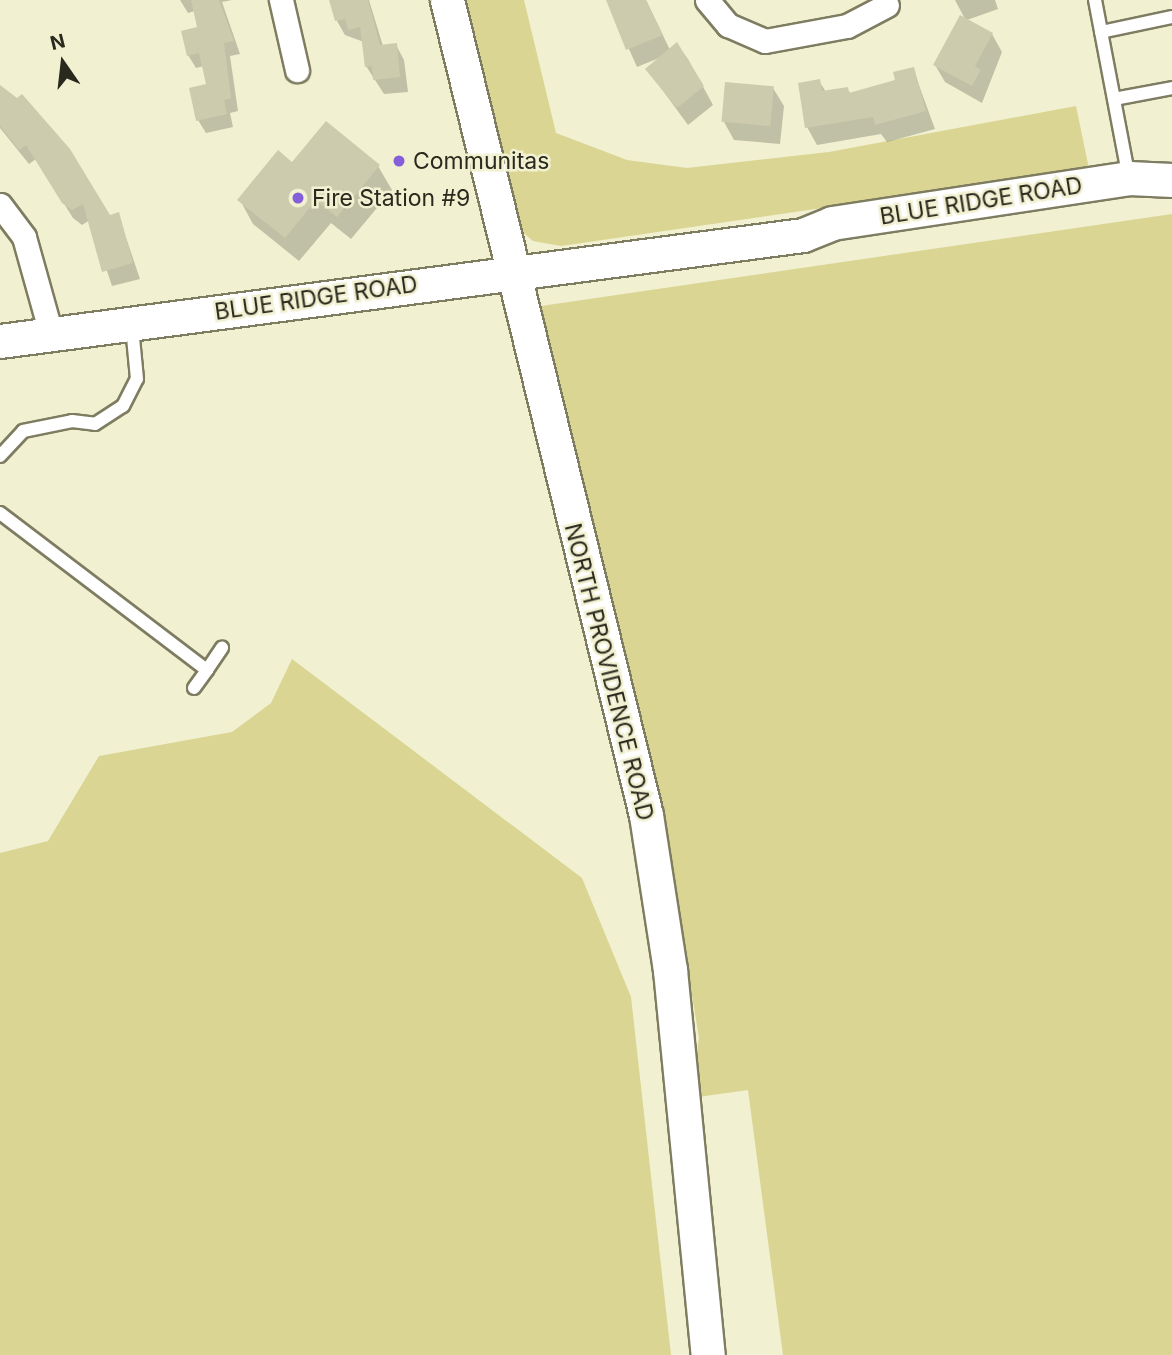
<!DOCTYPE html>
<style>
body{margin:0}
#map{position:relative;width:1172px;height:1355px;overflow:hidden;background:#f1f0d1;font-family:Inter,sans-serif}
div>[style]{position:absolute}
[style*='--x']{left:calc(var(--x)*1px);top:calc(var(--y)*1px);width:calc(var(--w)*1px);rotate:calc(var(--a)*1deg)}
.green>*{inset:0;background:#dad592}
.shadow>*{inset:0;background:#0003}
.building>*{inset:0;background:#cccbad;transform-origin:0 0}
.roads{filter:drop-shadow(2px 0 #7e7c61) drop-shadow(-2px 0 #7e7c61) drop-shadow(0 2px #7e7c61) drop-shadow(0 -2px #7e7c61)}
.lane>*{height:12px;margin:-6px;padding:0 6px;transform-origin:6px;border-radius:6px;background:#fff}
.street>*{height:23px;margin:-11.5px;padding:0 11.5px;transform-origin:11.5px;border-radius:11.5px;background:#fff}
.secondary>*{height:33px;margin:-16.5px;padding:0 16.5px;transform-origin:16.5px;border-radius:16.5px;background:#fff}
.dots>*{width:19px;height:19px;translate:-50% -50%;box-sizing:border-box;border:4px solid #f1f0d1;border-radius:50%}
span{translate:-50% -50%;white-space:nowrap;text-align:center;line-height:1.15;-webkit-text-stroke:5px #f1f0d1;paint-order:stroke}
.poi-label{font-size:23px;color:#2a291e}
.left{translate:0 -50%;text-align:left}
.street-label{font-size:23px;color:#2a291e}
.north{position:absolute;left:28px;top:28px;width:70px;height:70px;-webkit-text-stroke:5px #f1f0d1;paint-order:stroke;rotate:346deg;font-size:19px;font-weight:700;line-height:28px;text-align:center;color:#2a291e}
.north::after{content:'';display:block;margin:auto;width:24px;height:32px;background:#2a291e;clip-path:polygon(50% 0,100% 100%,50% 72%,0 100%)}
</style>
<div id="map">
<div class="green">
<i style="clip-path:polygon(462px 0,524px 0,556px 133px,627px 160px,687px 168px,829px 152px,1076px 106px,1089px 169px,561px 246px,533px 241px,519px 229px)"></i>
<i style="clip-path:polygon(1172px 214px,1172px 1355px,783px 1355px,748px 1090px,691px 1098px,699px 1038px,665px 829px,541px 306px)"></i>
<i style="clip-path:polygon(292px 659px,582px 878px,631px 997px,671px 1355px,0 1355px,0 853px,48px 841px,99px 756px,232px 732px,271px 703px)"></i>
</div>
<div class="shadow">
<i style="clip-path:polygon(180px 0,232px 0,222px 2px,240px 54px,230px 56px,238px 111px,230px 113px,233px 127px,206px 133px,198px 120px,208px 85px,204px 66px,196px 68px,188px 55px,199px 29px,195px 11px,188px 13px)"></i>
<i style="clip-path:polygon(334px 0,369px 0,383px 46px,396px 45px,404px 60px,408px 92px,384px 94px,366px 66px,364px 42px,345px 35px,337px 21px)"></i>
<i style="clip-path:polygon(607px 0,646px 0,670px 50px,677px 45px,688px 59px,713px 105px,688px 125px,647px 69px,659px 58px,637px 67px)"></i>
<i style="clip-path:polygon(955px 0,995px 0,998px 9px,967px 20px,992px 34px,1002px 52px,982px 103px,945px 82px,935px 65px,965px 19px)"></i>
<i style="clip-path:polygon(913px 69px,935px 129px,887px 142px,881px 134px,817px 145px,807px 127px,819px 81px,826px 92px,847px 89px,851px 94px,897px 81px)"></i>
<i style="clip-path:polygon(0 87px,109px 217px,118px 214px,140px 279px,112px 286px,90px 220px,82px 225px,73px 218px,36px 159px,29px 164px,0 128px)"></i>
<i style="clip-path:polygon(773px 88px,784px 106px,780px 144px,734px 140px,724px 122px)"></i>
<i style="clip-path:polygon(378px 166px,392px 190px,351px 239px,331px 223px,299px 261px,253px 224px,240px 200px)"></i>
</div>
<div class="building">
<i style="clip-path:polygon(191px 0,219px 0,234px 41px,224px 43px,231px 98px,224px 100px,227px 114px,196px 121px,189px 88px,206px 84px,199px 53px,187px 56px,181px 31px,197px 27px)"></i>
<i style="clip-path:polygon(329px 0,368px 0,380px 45px,397px 43px,400px 77px,373px 80px,372px 66px,365px 67px,360px 27px,348px 30px,345px 19px,335px 21px)"></i>
<i style="clip-path:polygon(606px 0,646px 0,663px 35px,626px 50px)"></i>
<i style="clip-path:polygon(960px 15px,993px 33px,975px 66px,981px 70px,972px 86px,933px 65px)"></i>
<i style="clip-path:polygon(677px 42px,704px 86px,677px 108px,645px 69px)"></i>
<i style="clip-path:polygon(914px 67px,926px 111px,875px 125px,873px 117px,805px 128px,798px 83px,820px 79px,822px 91px,848px 87px,849px 93px,895px 80px,893px 72px)"></i>
<i style="left:725px;top:82px;width:49px;height:40px;rotate:5deg"></i>
<i style="clip-path:polygon(0 85px,17px 98px,22px 94px,70px 149px,110px 215px,119px 212px,133px 263px,102px 272px,83px 204px,72px 210px,62px 203px,26px 145px,19px 150px,0 126px)"></i>
<i style="clip-path:polygon(326px 121px,380px 165px,337px 217px,316px 200px,285px 238px,237px 200px,278px 150px,292px 162px)"></i>
</div>
<div class="roads">
<div class="lane">
<i style="--x:1095;--y:0;--w:181;--a:79.2"></i>
<i style="--x:1101;--y:32;--w:73;--a:-11.9"></i>
<i style="--x:1114;--y:99;--w:59;--a:-10.7"></i>
<i style="--x:0;--y:456;--w:34;--a:-47"></i>
<i style="--x:23;--y:431;--w:50;--a:-11.5"></i>
<i style="--x:72;--y:421;--w:23;--a:7"></i>
<i style="--x:95;--y:424;--w:33;--a:-33"></i>
<i style="--x:123;--y:406;--w:30;--a:-63"></i>
<i style="--x:137;--y:379;--w:52;--a:-95.5"></i>
<i style="--x:0;--y:513;--w:260;--a:37.2"></i>
<i style="--x:207;--y:670;--w:27;--a:-56"></i>
<i style="--x:194;--y:688;--w:22;--a:-54"></i>
</div>
<div class="street">
<i style="--x:281;--y:0;--w:72;--a:77.1"></i>
<i style="--x:707;--y:0;--w:33;--a:50"></i>
<i style="--x:728;--y:25;--w:40;--a:23.4"></i>
<i style="--x:765;--y:41;--w:83;--a:-10.4"></i>
<i style="--x:847;--y:26;--w:45;--a:-27.7"></i>
<i style="--x:0;--y:205;--w:40;--a:53"></i>
<i style="--x:24;--y:237;--w:101;--a:74.4"></i>
</div>
<div class="secondary">
<i style="--x:447;--y:0;--w:839;--a:76.28"></i>
<i style="--x:646;--y:815;--w:157;--a:81.2"></i>
<i style="--x:670;--y:970;--w:387;--a:84.4"></i>
<i style="--x:0;--y:341;--w:810;--a:-7.52"></i>
<i style="--x:803;--y:235;--w:31;--a:-22"></i>
<i style="--x:832;--y:223;--w:300;--a:-8.6"></i>
<i style="--x:1129;--y:178;--w:43;--a:2.7"></i>
</div>
</div>
<div class="dots">
<i style="left:399px;top:161px;background:#845fd9"></i>
<i style="left:298px;top:198px;background:#845fd9"></i>
</div>
<div class="poi-label">
<span class="left" style="left:413px;top:161px">Communitas</span>
<span class="left" style="left:312px;top:198px">Fire Station #9</span>
</div>
<div class="street-label">
<span style="left:981px;top:201px;rotate:-9deg">BLUE RIDGE ROAD</span>
<span style="left:316px;top:298px;rotate:-8deg">BLUE RIDGE ROAD</span>
<span style="left:609px;top:672px;rotate:76deg">NORTH PROVIDENCE ROAD</span>
</div>
<div class="north">N</div>
</div>
